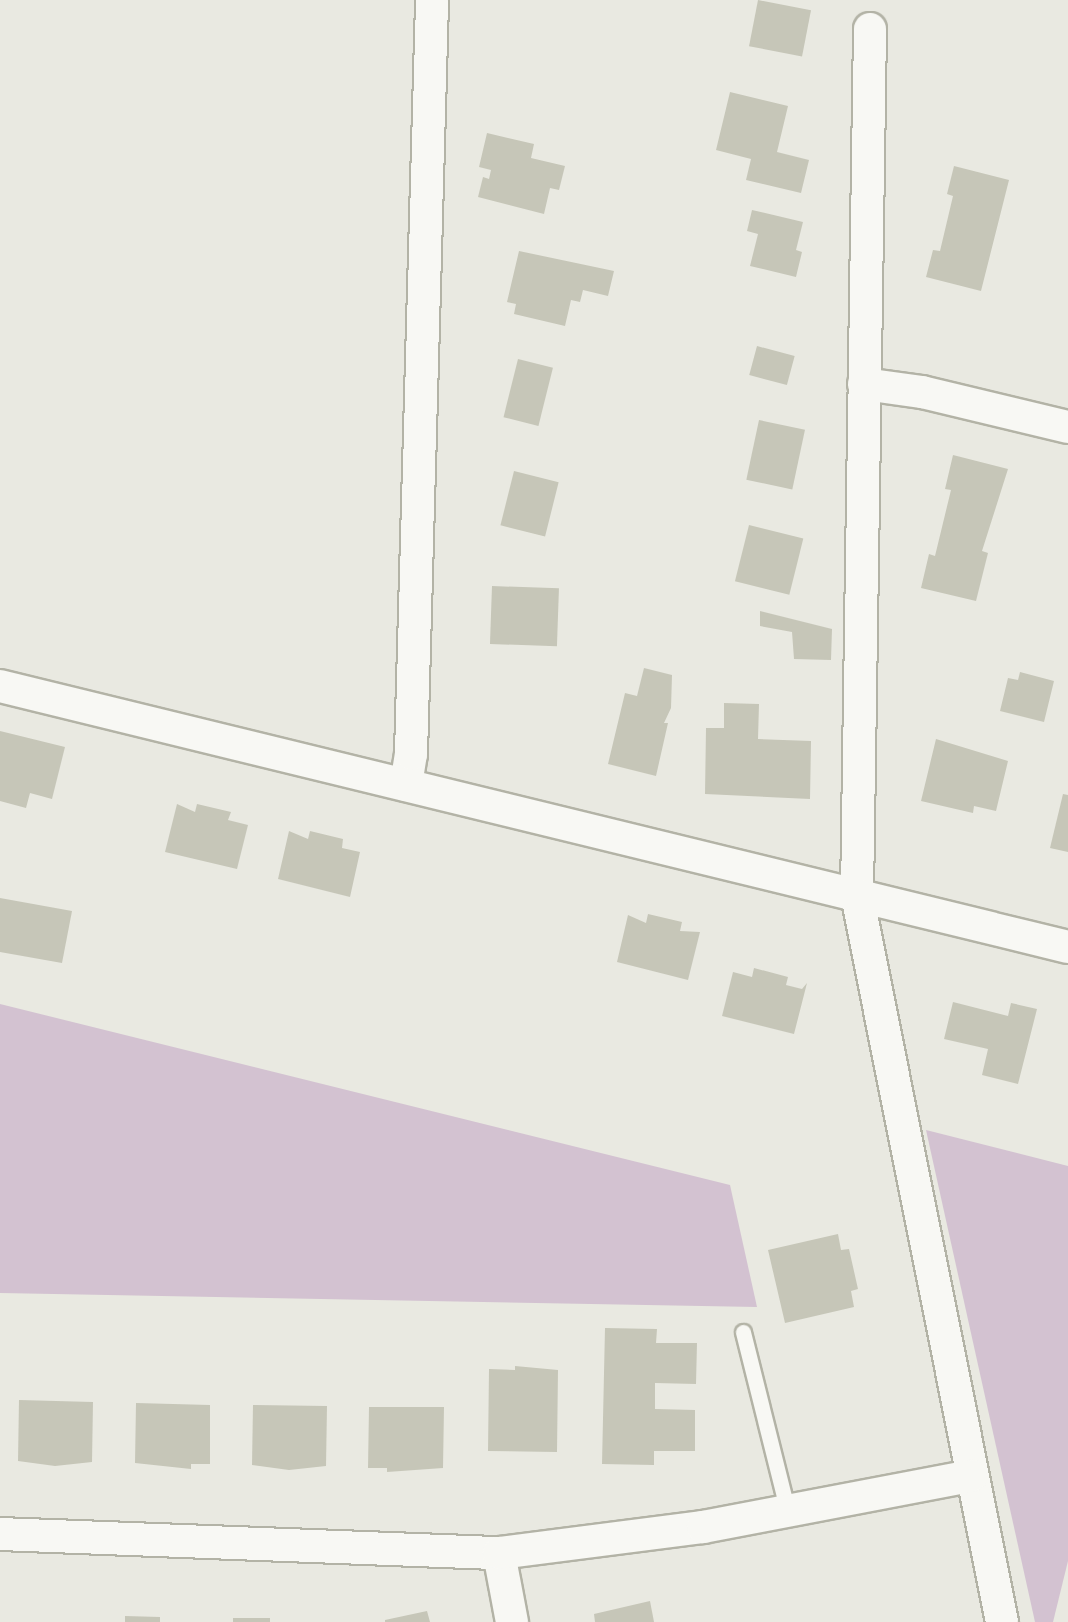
<!DOCTYPE html>
<style>
body{margin:0}
#map{position:relative;width:1068px;height:1622px;overflow:hidden;background:#e9e9e1;font-family:"Archivo Narrow",sans-serif}
div>[style]{position:absolute}
[style*='--x']{left:calc(var(--x)*1px);top:calc(var(--y)*1px);width:calc(var(--w)*1px);rotate:calc(var(--a)*1deg)}
.green>*{inset:0;background:#d3c2d1}
.building>*{inset:0;background:#c6c6b8;transform-origin:0 0}
.roads{filter:drop-shadow(2px 0 #b3b3a6) drop-shadow(-2px 0 #b3b3a6) drop-shadow(0 2px #b3b3a6) drop-shadow(0 -2px #b3b3a6)}
.lane>*{height:15px;margin:-7.5px;padding:0 7.5px;transform-origin:7.5px;border-radius:7.5px;background:#f8f8f4}
.street>*{height:32px;margin:-16px;padding:0 16px;transform-origin:16px;border-radius:16px;background:#f8f8f4}
span{translate:-50% -50%;white-space:nowrap;text-align:center;line-height:1.15;-webkit-text-stroke:10px #f7f7f1;paint-order:stroke}
</style>
<div id="map">
<div class="green">
<i style="clip-path:polygon(0 1004px,730px 1185px,757px 1307px,0 1293px)"></i>
<i style="clip-path:polygon(926px 1130px,1068px 1166px,1068px 1561px,1053px 1622px,1035px 1622px)"></i>
</div>
<div class="building">
<i style="left:758px;top:0;width:54px;height:47px;rotate:11deg"></i>
<i style="clip-path:polygon(730px 92px,788px 106px,777px 152px,809px 160px,801px 193px,746px 180px,751px 159px,716px 150px)"></i>
<i style="clip-path:polygon(487px 133px,534px 144px,531px 158px,565px 166px,559px 190px,550px 188px,544px 214px,478px 197px,483px 177px,489px 179px,491px 170px,479px 167px)"></i>
<i style="clip-path:polygon(954px 166px,1009px 180px,981px 291px,926px 277px,933px 250px,940px 251px,953px 196px,947px 194px)"></i>
<i style="clip-path:polygon(752px 210px,803px 222px,796px 250px,802px 252px,796px 277px,750px 266px,758px 234px,747px 231px)"></i>
<i style="clip-path:polygon(519px 251px,614px 271px,608px 296px,583px 290px,580px 302px,571px 300px,565px 326px,514px 314px,516px 304px,507px 302px)"></i>
<i style="left:757px;top:346px;width:39px;height:30px;rotate:15deg"></i>
<i style="left:518px;top:359px;width:36px;height:60px;rotate:14deg"></i>
<i style="left:759px;top:420px;width:47px;height:61px;rotate:12deg"></i>
<i style="clip-path:polygon(953px 455px,1008px 469px,982px 551px,988px 553px,976px 601px,921px 588px,929px 554px,935px 556px,951px 490px,945px 489px)"></i>
<i style="left:514px;top:471px;width:46px;height:56px;rotate:14deg"></i>
<i style="left:749px;top:525px;width:56px;height:58px;rotate:14deg"></i>
<i style="left:492px;top:586px;width:67px;height:58px;rotate:2deg"></i>
<i style="clip-path:polygon(760px 611px,832px 629px,831px 660px,794px 659px,792px 632px,760px 626px)"></i>
<i style="clip-path:polygon(644px 668px,672px 675px,671px 708px,664px 723px,668px 723px,656px 776px,608px 764px,625px 693px,637px 696px)"></i>
<i style="clip-path:polygon(1020px 672px,1054px 681px,1044px 722px,1000px 711px,1008px 678px,1018px 680px)"></i>
<i style="clip-path:polygon(724px 703px,759px 704px,758px 739px,811px 741px,810px 799px,705px 794px,706px 728px,724px 728px)"></i>
<i style="clip-path:polygon(0 731px,65px 747px,52px 799px,30px 793px,26px 808px,0 801px)"></i>
<i style="clip-path:polygon(936px 739px,1008px 761px,996px 811px,974px 806px,973px 813px,921px 801px)"></i>
<i style="clip-path:polygon(1063px 794px,1068px 795px,1068px 852px,1050px 848px)"></i>
<i style="clip-path:polygon(177px 804px,195px 812px,197px 804px,231px 812px,228px 820px,248px 825px,237px 869px,165px 852px)"></i>
<i style="clip-path:polygon(289px 831px,308px 839px,310px 831px,343px 839px,342px 848px,360px 852px,350px 897px,278px 879px)"></i>
<i style="clip-path:polygon(0 898px,72px 911px,62px 963px,0 952px)"></i>
<i style="clip-path:polygon(648px 914px,682px 922px,680px 931px,700px 932px,688px 980px,617px 962px,628px 915px,646px 923px)"></i>
<i style="clip-path:polygon(754px 968px,788px 977px,786px 985px,802px 989px,807px 983px,794px 1034px,722px 1016px,733px 972px,752px 977px)"></i>
<i style="clip-path:polygon(953px 1002px,1008px 1016px,1011px 1003px,1037px 1009px,1018px 1084px,982px 1075px,988px 1049px,944px 1039px)"></i>
<i style="clip-path:polygon(838px 1234px,841px 1250px,849px 1249px,858px 1289px,851px 1291px,854px 1307px,785px 1323px,768px 1250px)"></i>
<i style="clip-path:polygon(605px 1328px,657px 1329px,656px 1343px,697px 1343px,696px 1384px,655px 1383px,655px 1409px,695px 1410px,695px 1451px,654px 1451px,654px 1465px,602px 1464px)"></i>
<i style="clip-path:polygon(515px 1366px,558px 1370px,557px 1452px,488px 1451px,489px 1369px,515px 1370px)"></i>
<i style="clip-path:polygon(19px 1400px,93px 1402px,92px 1462px,55px 1466px,18px 1461px)"></i>
<i style="clip-path:polygon(136px 1403px,210px 1405px,210px 1464px,191px 1464px,191px 1469px,135px 1463px)"></i>
<i style="clip-path:polygon(253px 1405px,327px 1406px,326px 1466px,289px 1470px,252px 1465px)"></i>
<i style="clip-path:polygon(369px 1407px,444px 1407px,443px 1468px,387px 1472px,387px 1468px,368px 1468px)"></i>
<i style="clip-path:polygon(650px 1601px,654px 1622px,595px 1622px,594px 1614px)"></i>
<i style="clip-path:polygon(427px 1611px,430px 1622px,385px 1622px,385px 1620px)"></i>
<i style="clip-path:polygon(125px 1616px,160px 1617px,160px 1622px,125px 1622px)"></i>
<i style="left:233px;top:1618px;width:37px;height:4px"></i>
</div>
<div class="roads">
<div class="lane">
<i style="--x:743;--y:1332;--w:186;--a:76"></i>
</div>
<div class="street">
<i style="--x:870;--y:29;--w:866;--a:90.86"></i>
<i style="--x:857;--y:895;--w:741;--a:78.72"></i>
<i style="--x:864;--y:384;--w:59;--a:7.9"></i>
<i style="--x:922;--y:392;--w:150;--a:13.5"></i>
<i style="--x:0;--y:686;--w:1099;--a:13.73"></i>
<i style="--x:406;--y:785;--w:31;--a:-81"></i>
<i style="--x:411;--y:754;--w:754;--a:-88.4"></i>
<i style="--x:0;--y:1534;--w:499;--a:2.2"></i>
<i style="--x:512;--y:1622;--w:70;--a:-100.7"></i>
<i style="--x:499;--y:1553;--w:206;--a:-7.3"></i>
<i style="--x:703;--y:1527;--w:273;--a:-10.8"></i>
</div>
</div>
</div>
